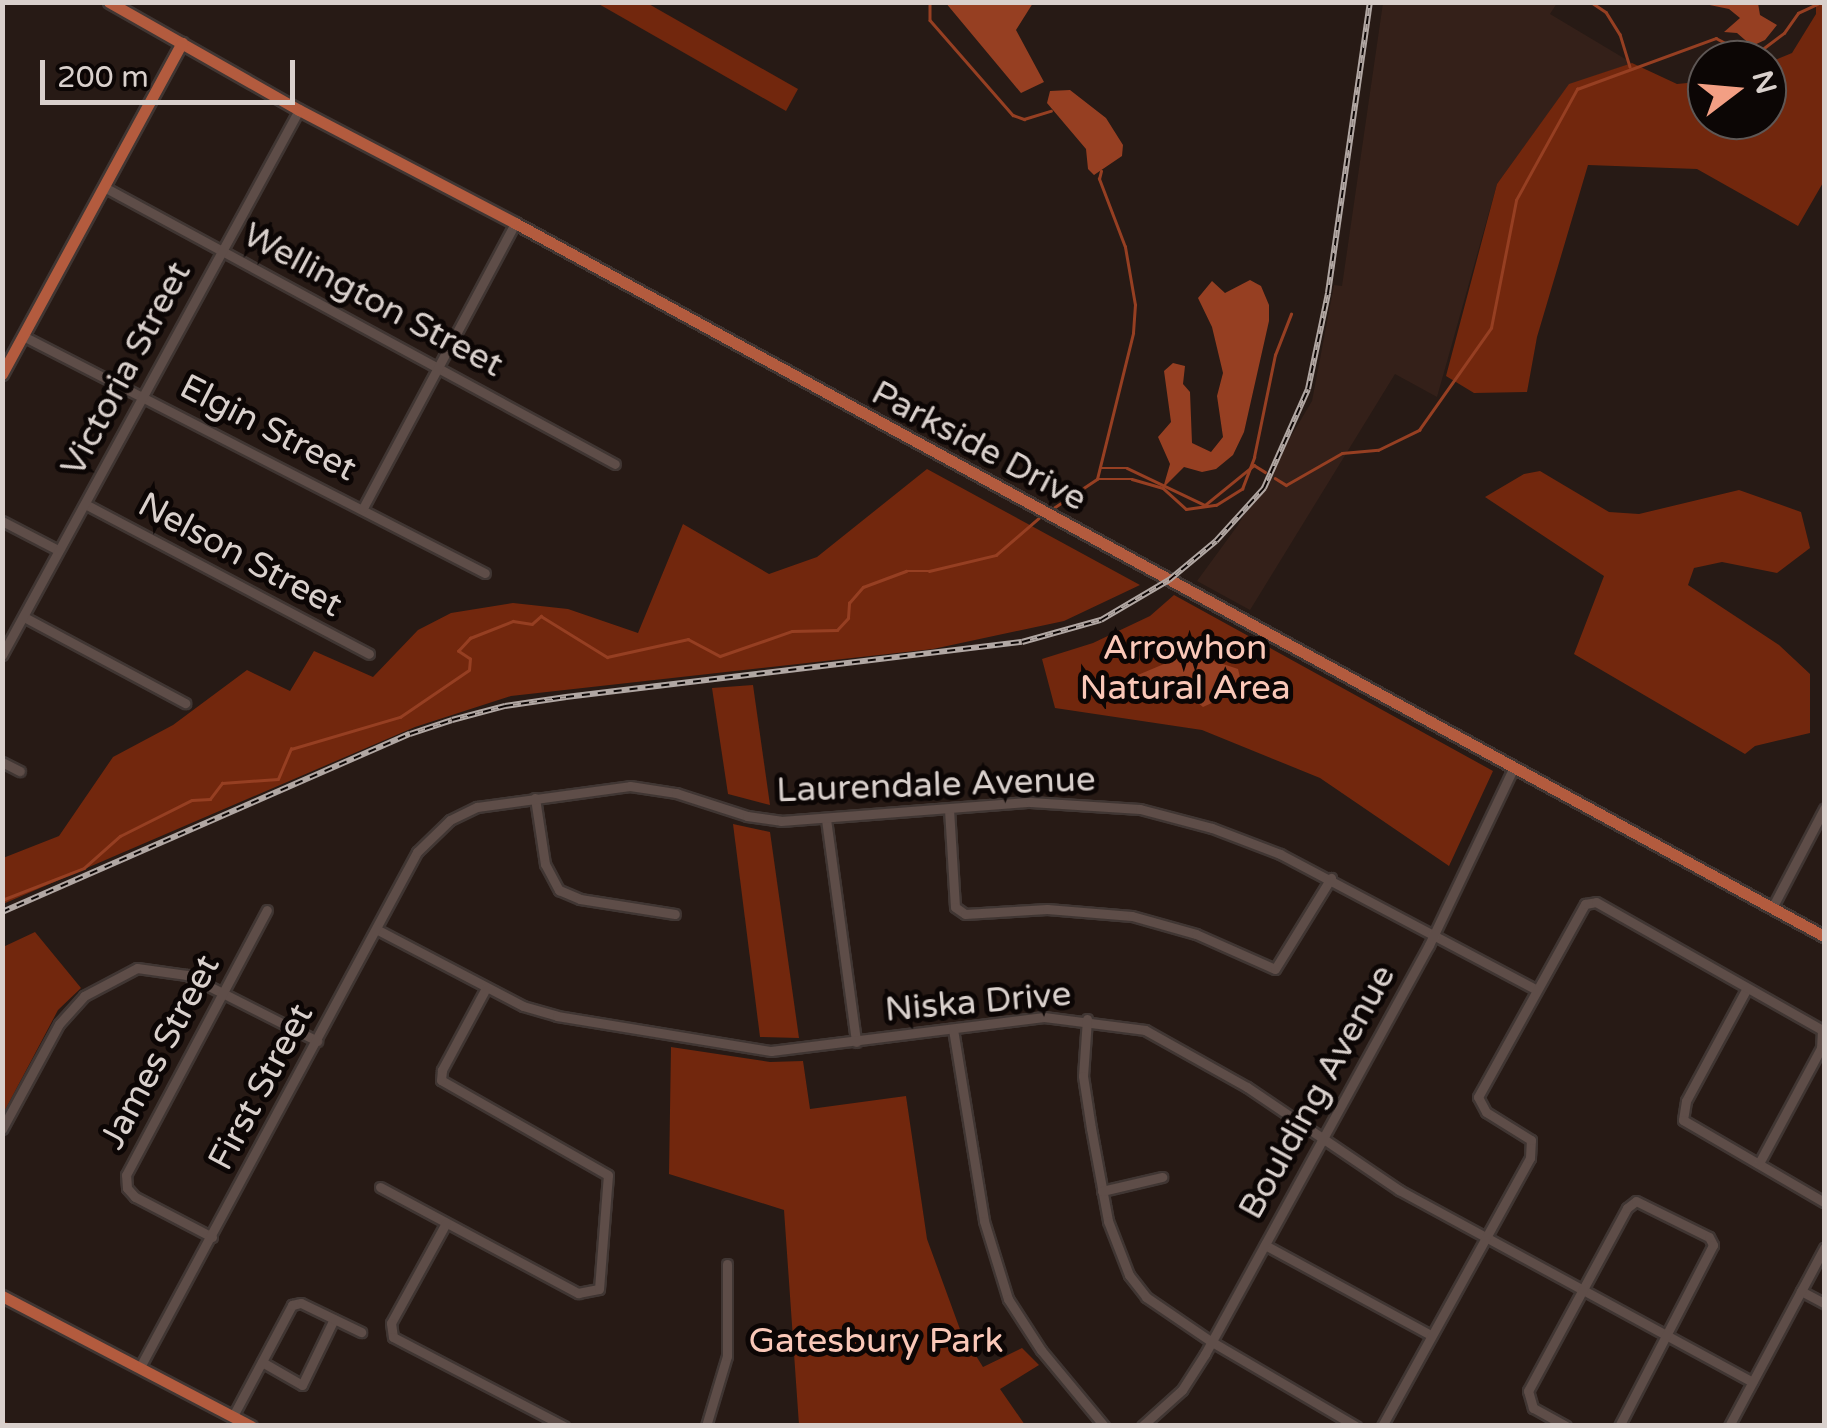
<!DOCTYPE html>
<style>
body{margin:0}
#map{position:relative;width:1827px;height:1428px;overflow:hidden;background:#271a15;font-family:"Varela Round",sans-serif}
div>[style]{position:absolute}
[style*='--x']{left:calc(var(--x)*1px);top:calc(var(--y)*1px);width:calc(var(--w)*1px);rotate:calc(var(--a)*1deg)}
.built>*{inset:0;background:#342019}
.green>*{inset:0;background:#72270d}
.water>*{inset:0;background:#963f22}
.stream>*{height:2.5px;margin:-1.25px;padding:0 1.25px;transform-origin:1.25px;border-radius:1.25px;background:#963f22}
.roads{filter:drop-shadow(2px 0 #403633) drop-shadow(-2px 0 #403633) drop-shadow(0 2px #403633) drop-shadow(0 -2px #403633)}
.minor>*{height:9px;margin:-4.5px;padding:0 4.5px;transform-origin:4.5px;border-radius:4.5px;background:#5e4d48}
.major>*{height:11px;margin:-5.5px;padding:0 5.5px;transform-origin:5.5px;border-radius:5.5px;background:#b35b3e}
.rail>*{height:6px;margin-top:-3px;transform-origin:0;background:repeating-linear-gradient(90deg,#0c0605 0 8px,#b1a7a3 0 16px);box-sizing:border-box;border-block:2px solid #b1a7a3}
span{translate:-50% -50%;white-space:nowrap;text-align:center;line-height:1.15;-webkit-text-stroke:10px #0c0605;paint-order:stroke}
.street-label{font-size:35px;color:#d9d0cc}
.park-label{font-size:35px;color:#fac8b8}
.frame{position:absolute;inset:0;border:5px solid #d9d0cc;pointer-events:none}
.north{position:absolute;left:1687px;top:40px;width:100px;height:100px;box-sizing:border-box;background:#0c0605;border:2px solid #5e5755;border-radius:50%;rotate:74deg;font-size:28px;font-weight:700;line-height:40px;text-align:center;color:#d9d0cc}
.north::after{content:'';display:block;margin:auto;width:35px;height:45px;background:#f39f84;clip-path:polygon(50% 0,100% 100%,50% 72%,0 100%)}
.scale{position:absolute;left:40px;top:60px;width:255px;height:45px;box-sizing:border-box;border:5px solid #d9d0cc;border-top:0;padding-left:12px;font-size:30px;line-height:35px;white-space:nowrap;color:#d9d0cc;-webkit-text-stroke:8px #0c0605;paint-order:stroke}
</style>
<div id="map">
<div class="built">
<i style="clip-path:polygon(1383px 3px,1557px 3px,1550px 14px,1632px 63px,1569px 85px,1497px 184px,1437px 397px,1395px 374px,1250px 610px,1197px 581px,1238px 525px,1312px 401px,1334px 285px,1342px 286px)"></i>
</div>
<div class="green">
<i style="clip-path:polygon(597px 3px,647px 3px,798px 89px,786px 111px)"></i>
<i style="clip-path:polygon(1816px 3px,1824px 3px,1824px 181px,1798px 226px,1697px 169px,1588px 165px,1537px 337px,1527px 392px,1474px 393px,1446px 376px,1497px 184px,1569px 84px,1632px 63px,1677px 84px,1707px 81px,1707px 120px,1767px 120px,1770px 62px,1792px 53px,1816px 14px)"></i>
<i style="clip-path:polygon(927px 469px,1140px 585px,1064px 621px,933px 649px,511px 696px,415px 727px,3px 904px,3px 858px,59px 836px,113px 757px,173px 725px,247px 670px,290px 691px,314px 651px,373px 677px,418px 630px,451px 613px,513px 603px,568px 609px,638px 633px,683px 524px,769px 574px,817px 557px)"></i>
<i style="clip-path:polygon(1540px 471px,1609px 512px,1639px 514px,1739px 490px,1801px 512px,1810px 548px,1777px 573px,1722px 562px,1694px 568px,1688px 585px,1779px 645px,1810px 674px,1810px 733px,1755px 746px,1745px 754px,1574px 654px,1604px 576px,1485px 497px,1524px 474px)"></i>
<i style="clip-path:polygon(1174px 595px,1493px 771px,1449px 866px,1320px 778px,1202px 730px,1055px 708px,1042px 659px,1093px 643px,1150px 616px)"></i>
<i style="clip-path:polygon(753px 685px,770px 805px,728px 794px,712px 688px)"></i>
<i style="clip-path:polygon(733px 824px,770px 832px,799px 1038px,760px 1037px)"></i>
<i style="clip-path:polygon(35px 932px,81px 988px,58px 1010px,3px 1114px,3px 947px)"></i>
<i style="clip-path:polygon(671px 1047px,770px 1062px,803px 1061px,810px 1109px,906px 1096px,927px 1239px,961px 1332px,983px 1367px,1022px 1348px,1039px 1365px,1000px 1389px,1025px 1425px,799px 1425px,784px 1210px,669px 1174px)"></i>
</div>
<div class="water">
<i style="clip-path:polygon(945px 2px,1033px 3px,1016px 30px,1044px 82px,1021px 93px)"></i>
<i style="clip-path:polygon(1700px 3px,1758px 3px,1760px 15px,1777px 25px,1765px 40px,1752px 46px,1737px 33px,1724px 32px,1740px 18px,1729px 9px)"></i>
<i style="clip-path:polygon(1070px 90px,1106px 118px,1123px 145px,1122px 156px,1094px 175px,1088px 169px,1086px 149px,1047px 103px,1050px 91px)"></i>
<i style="clip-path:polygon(1250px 280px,1261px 286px,1269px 305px,1269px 321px,1244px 432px,1233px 455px,1216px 469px,1202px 472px,1184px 467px,1163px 488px,1170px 464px,1158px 437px,1171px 422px,1164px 371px,1173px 363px,1185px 366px,1183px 384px,1190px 392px,1192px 443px,1211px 452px,1223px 437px,1217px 396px,1223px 373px,1212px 327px,1198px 298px,1212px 281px,1225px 293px)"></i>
<i style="clip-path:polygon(1190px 653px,1238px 669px,1241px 681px,1236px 692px,1203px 707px,1186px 693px,1173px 697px,1166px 688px,1142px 694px,1125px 686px,1126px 680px)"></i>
</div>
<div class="stream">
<i style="--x:930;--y:2;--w:18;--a:90"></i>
<i style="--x:930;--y:20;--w:126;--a:48.9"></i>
<i style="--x:1013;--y:115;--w:12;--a:20"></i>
<i style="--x:1024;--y:119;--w:28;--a:-17"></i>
<i style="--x:1591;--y:2;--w:18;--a:34"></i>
<i style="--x:1606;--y:12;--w:26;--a:58"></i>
<i style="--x:1620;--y:34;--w:34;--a:73"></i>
<i style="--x:1101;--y:468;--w:26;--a:0"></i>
<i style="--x:1127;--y:468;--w:86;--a:25.4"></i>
<i style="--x:1205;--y:505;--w:63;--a:-39.2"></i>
<i style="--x:1254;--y:465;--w:13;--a:32"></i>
<i style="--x:1275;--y:478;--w:13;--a:32"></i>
<i style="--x:1286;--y:485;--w:64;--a:-29.7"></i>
<i style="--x:1342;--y:453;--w:36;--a:-5"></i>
<i style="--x:1378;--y:450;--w:46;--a:-26"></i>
<i style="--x:1419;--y:430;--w:125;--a:-54.8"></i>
<i style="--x:1491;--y:328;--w:130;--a:-78.9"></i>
<i style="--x:1516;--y:200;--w:127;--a:-61.2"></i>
<i style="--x:1577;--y:89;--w:148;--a:-20.1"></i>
<i style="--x:1716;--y:38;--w:41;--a:27.8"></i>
<i style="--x:1752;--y:57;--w:40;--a:-37"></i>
<i style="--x:1784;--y:33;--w:24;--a:-55"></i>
<i style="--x:1798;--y:13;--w:21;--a:-25"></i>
<i style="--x:1097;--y:479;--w:35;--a:0"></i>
<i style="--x:1132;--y:479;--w:32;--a:16"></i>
<i style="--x:1163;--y:488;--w:31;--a:42"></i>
<i style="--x:1186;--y:509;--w:30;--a:-8"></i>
<i style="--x:1216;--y:505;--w:31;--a:-32"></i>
<i style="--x:1242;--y:489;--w:34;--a:-69"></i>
<i style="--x:1254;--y:457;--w:104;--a:-78.4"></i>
<i style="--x:1275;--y:355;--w:44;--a:-68.7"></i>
<i style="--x:1052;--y:509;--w:54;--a:-33.7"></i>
<i style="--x:1097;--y:479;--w:150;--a:-76.1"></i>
<i style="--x:1133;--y:333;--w:28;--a:-86"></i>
<i style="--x:1135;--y:305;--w:59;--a:-99.8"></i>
<i style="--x:1125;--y:247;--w:73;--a:-110.9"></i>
<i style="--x:1099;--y:179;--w:8;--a:-76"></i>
<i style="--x:2;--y:900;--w:88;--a:-21.3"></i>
<i style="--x:84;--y:868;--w:48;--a:-41.6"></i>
<i style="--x:120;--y:836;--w:80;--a:-26.6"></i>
<i style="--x:192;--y:800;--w:18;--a:-3"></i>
<i style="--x:210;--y:799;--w:20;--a:-53"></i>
<i style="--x:222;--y:783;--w:56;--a:-4.1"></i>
<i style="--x:278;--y:779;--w:33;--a:-67"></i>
<i style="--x:291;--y:749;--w:114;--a:-16.4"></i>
<i style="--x:400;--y:717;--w:83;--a:-34.3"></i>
<i style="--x:469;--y:670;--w:11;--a:-85"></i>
<i style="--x:470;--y:659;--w:14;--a:-146"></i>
<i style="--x:458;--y:651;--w:18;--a:-47"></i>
<i style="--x:470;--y:638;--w:46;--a:-21.6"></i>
<i style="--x:513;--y:621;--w:19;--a:9"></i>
<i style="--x:532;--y:624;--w:12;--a:-42"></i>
<i style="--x:541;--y:616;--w:78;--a:31.8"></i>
<i style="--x:607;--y:657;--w:83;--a:-12.5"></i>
<i style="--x:688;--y:639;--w:36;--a:28"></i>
<i style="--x:720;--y:656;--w:76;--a:-19.1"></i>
<i style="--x:792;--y:631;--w:45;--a:-1.3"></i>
<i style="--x:837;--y:630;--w:16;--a:-47"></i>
<i style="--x:848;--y:618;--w:15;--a:-86"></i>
<i style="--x:849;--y:603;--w:21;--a:-49"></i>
<i style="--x:863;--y:587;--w:46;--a:-20.4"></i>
<i style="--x:906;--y:571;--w:23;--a:0"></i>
<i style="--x:929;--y:571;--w:69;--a:-13.4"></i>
<i style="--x:996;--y:555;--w:60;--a:-40.9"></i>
<i style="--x:2;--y:1423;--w:11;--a:10"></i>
</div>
<div class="roads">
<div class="minor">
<i style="--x:104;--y:187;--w:581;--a:28.46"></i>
<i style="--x:23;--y:336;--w:519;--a:27.16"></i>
<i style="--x:85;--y:504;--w:321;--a:27.8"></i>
<i style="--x:363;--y:508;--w:323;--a:-61.9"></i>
<i style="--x:2;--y:521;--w:63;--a:27.4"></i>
<i style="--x:24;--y:617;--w:183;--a:28.1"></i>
<i style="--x:2;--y:655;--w:621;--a:-61.41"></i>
<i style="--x:2;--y:762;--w:20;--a:27"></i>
<i style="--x:535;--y:798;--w:67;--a:81.4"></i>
<i style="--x:545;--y:864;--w:30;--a:62"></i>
<i style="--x:559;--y:890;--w:23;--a:23"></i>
<i style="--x:580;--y:899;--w:96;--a:9"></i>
<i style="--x:949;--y:809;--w:98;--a:86.5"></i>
<i style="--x:955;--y:907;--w:12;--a:35"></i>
<i style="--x:965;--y:914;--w:82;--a:-3.5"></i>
<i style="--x:1047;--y:909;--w:85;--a:4.7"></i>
<i style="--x:1132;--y:916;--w:66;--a:15.7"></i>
<i style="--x:1196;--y:934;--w:86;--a:23.9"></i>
<i style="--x:1275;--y:969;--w:107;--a:-58.4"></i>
<i style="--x:826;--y:819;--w:225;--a:82.3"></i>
<i style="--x:1772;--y:908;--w:112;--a:-62.3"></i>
<i style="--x:376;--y:929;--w:166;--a:27.6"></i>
<i style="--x:523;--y:1006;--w:35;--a:16"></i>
<i style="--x:557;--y:1016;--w:217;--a:9.3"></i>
<i style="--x:771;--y:1051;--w:275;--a:-7.1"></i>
<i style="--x:1044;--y:1017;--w:102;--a:7.3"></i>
<i style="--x:1145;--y:1030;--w:117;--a:29.2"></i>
<i style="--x:1247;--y:1087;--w:184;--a:34.1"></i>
<i style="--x:1399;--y:1190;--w:402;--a:28.5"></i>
<i style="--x:1747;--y:988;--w:128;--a:118.4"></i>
<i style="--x:1686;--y:1101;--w:19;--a:99"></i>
<i style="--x:1683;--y:1120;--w:163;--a:30.2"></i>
<i style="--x:1087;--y:1019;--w:57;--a:94"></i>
<i style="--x:1083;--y:1076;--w:53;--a:81.3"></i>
<i style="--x:1091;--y:1128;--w:95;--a:79.6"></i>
<i style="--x:1108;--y:1221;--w:58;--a:68.7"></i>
<i style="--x:1129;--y:1275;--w:28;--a:52"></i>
<i style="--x:1146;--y:1297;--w:80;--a:34.3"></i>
<i style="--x:1212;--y:1342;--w:167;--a:30.3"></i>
<i style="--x:953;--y:1029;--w:194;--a:80.8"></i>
<i style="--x:984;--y:1221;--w:82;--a:72.9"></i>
<i style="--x:1008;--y:1299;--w:61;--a:57.1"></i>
<i style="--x:1041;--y:1350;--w:99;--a:50.3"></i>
<i style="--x:2;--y:1129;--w:119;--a:-61.5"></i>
<i style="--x:59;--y:1024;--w:38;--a:-48"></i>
<i style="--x:84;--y:996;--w:60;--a:-27.8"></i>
<i style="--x:137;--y:968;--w:50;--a:8"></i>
<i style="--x:187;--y:975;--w:146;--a:26.9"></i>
<i style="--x:380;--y:1187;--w:225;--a:28.2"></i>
<i style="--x:578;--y:1293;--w:21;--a:-11"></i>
<i style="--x:599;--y:1289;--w:114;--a:-85.5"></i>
<i style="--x:608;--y:1175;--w:192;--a:-150.4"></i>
<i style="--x:441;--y:1080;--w:10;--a:-84"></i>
<i style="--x:442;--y:1070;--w:93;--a:-61.8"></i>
<i style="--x:1102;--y:1191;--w:62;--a:-13.1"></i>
<i style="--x:446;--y:1223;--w:114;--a:118.8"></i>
<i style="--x:391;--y:1323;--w:14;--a:82"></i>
<i style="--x:393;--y:1337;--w:193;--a:27.5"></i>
<i style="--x:212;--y:1237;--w:87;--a:-152.5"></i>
<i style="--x:135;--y:1197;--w:12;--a:-132"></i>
<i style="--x:127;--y:1188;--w:13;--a:-94"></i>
<i style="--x:126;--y:1175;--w:300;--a:-62"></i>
<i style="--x:1265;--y:1245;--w:189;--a:28.5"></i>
<i style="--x:1801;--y:1291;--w:26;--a:28"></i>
<i style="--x:262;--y:1362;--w:46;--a:29.9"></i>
<i style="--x:302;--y:1385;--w:73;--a:-64.1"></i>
<i style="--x:140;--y:1367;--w:585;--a:-61.73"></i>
<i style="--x:417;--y:852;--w:46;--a:-44.1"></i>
<i style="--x:450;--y:820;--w:30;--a:-26"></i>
<i style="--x:477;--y:807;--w:154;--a:-7.8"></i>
<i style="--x:630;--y:786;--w:47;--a:8.7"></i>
<i style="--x:676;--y:793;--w:75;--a:17.9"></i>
<i style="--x:747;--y:816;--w:34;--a:8"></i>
<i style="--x:781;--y:821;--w:250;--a:-4.4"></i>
<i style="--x:1030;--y:802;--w:110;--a:3.6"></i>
<i style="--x:1140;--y:809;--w:74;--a:14.8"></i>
<i style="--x:1212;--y:828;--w:73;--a:20.9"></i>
<i style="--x:1280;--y:854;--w:289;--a:27.9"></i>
<i style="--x:233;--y:1416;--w:126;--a:-62"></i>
<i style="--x:292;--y:1305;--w:9;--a:-13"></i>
<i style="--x:301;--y:1303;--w:67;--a:25.8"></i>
<i style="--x:706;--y:1426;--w:73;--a:-73.3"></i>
<i style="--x:727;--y:1356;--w:92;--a:-90"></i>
<i style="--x:1142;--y:1426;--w:54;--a:-42"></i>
<i style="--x:1182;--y:1390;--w:43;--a:-57.4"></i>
<i style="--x:1205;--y:1354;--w:466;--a:-61.3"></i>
<i style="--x:1429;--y:945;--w:197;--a:-64.5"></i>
<i style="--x:1382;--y:1426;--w:306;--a:-61.1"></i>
<i style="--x:1530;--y:1158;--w:18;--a:-87"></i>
<i style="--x:1531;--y:1140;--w:53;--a:-148.1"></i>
<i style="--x:1486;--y:1112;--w:17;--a:-118"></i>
<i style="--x:1478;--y:1097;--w:221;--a:-61"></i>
<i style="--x:1585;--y:904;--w:11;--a:-10"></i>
<i style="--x:1596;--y:902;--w:260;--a:29.5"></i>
<i style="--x:1822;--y:1030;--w:18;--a:93"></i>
<i style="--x:1821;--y:1048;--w:131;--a:118.3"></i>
<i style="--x:1566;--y:1426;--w:38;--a:-151"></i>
<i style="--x:1533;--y:1408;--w:18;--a:-106"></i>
<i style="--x:1528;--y:1391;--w:208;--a:-61.6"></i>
<i style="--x:1627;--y:1208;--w:11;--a:-38"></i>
<i style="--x:1636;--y:1201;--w:81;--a:26.3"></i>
<i style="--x:1709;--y:1237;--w:9;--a:63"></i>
<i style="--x:1713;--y:1245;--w:204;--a:117.4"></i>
<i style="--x:1729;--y:1426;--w:202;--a:-61.9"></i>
</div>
<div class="major">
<i style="--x:109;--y:2;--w:219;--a:29.6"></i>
<i style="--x:299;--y:110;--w:244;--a:27.6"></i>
<i style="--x:515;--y:223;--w:1491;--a:28.58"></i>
<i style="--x:2;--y:374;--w:377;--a:-61.5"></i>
<i style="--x:2;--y:1296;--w:281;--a:27.6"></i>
</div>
</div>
<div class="rail">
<i style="--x:2;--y:912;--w:445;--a:-23.6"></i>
<i style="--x:410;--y:734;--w:44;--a:-18.4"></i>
<i style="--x:452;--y:720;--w:55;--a:-14.8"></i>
<i style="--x:505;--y:706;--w:62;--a:-8.4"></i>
<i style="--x:566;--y:697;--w:459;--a:-6.9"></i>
<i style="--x:1022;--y:642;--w:82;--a:-15.6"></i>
<i style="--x:1101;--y:620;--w:79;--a:-30.5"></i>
<i style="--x:1169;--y:580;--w:61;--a:-39.7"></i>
<i style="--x:1216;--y:541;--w:72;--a:-47.8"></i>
<i style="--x:1264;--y:488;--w:108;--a:-66"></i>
<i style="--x:1308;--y:389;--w:98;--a:-78.2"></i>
<i style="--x:1328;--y:293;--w:294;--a:-81.8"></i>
</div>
<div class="street-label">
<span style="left:373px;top:300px;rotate:28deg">Wellington Street</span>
<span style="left:126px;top:369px;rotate:-62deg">Victoria Street</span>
<span style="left:268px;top:428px;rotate:27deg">Elgin Street</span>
<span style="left:979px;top:446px;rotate:28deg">Parkside Drive</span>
<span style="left:240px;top:555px;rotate:28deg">Nelson Street</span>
<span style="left:936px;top:785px;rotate:-2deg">Laurendale Avenue</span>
<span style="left:978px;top:1002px;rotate:-5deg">Niska Drive</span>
<span style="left:160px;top:1052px;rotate:-62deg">James Street</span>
<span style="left:261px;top:1087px;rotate:-62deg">First Street</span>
<span style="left:1317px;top:1092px;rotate:-61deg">Boulding Avenue</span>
</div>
<div class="park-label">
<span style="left:1185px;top:668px">Arrowhon<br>Natural Area</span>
<span style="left:876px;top:1341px">Gatesbury Park</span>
</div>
<div class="frame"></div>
<div class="north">N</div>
<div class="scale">200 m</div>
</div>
